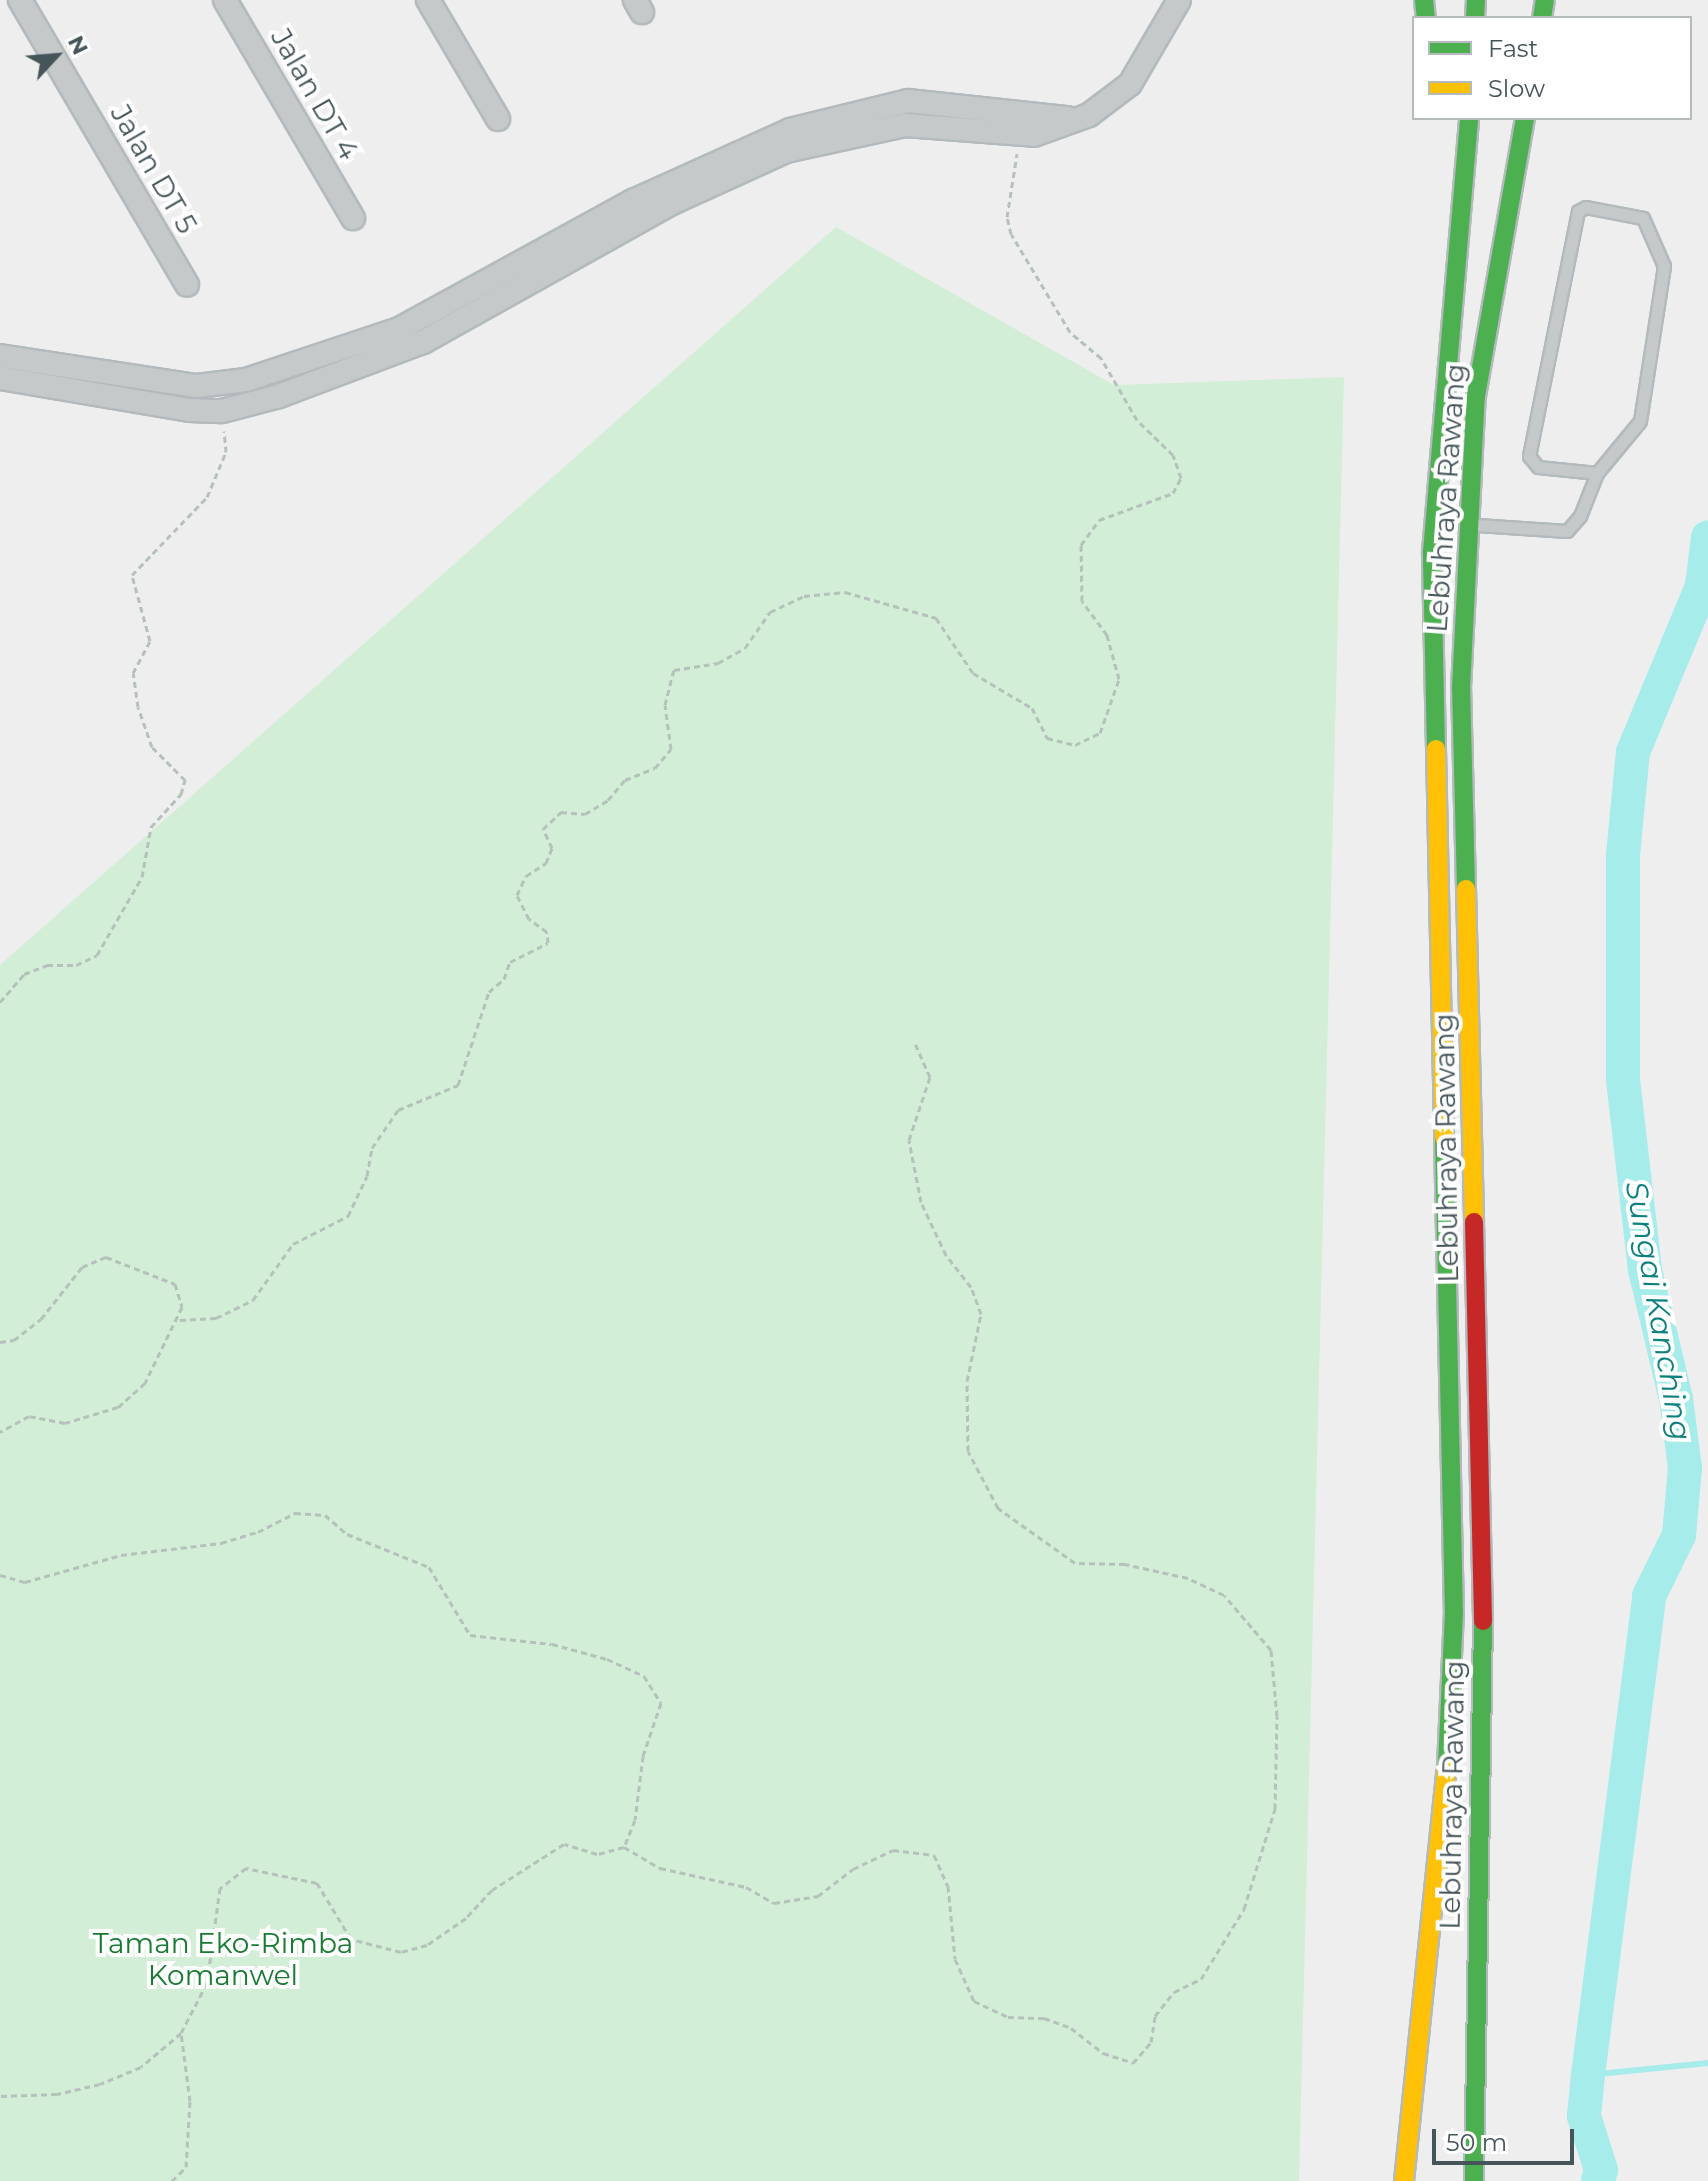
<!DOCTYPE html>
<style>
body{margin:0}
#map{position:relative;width:1708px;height:2181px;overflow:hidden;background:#efeeee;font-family:Montserrat,sans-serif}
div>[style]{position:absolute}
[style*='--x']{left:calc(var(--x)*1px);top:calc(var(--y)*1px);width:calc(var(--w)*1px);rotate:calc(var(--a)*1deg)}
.green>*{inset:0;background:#d2eed6}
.stream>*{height:6px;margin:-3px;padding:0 3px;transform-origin:3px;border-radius:3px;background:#a6eceb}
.river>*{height:34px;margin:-17px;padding:0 17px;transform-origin:17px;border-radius:17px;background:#a6eceb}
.path>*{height:3px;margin-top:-1.5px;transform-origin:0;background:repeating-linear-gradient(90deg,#b4c2bb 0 6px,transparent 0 10px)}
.roads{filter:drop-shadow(2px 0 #b3babd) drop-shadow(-2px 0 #b3babd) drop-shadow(0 2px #b3babd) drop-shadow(0 -2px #b3babd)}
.lane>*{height:11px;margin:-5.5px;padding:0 5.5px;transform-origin:5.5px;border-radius:5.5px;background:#c5c9ca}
.street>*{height:22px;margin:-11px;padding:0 11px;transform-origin:11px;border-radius:11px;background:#c5c9ca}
.fast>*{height:18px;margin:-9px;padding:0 9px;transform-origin:9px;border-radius:9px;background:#4caf50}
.slow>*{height:18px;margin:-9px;padding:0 9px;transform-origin:9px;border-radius:9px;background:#ffc107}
.jam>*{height:18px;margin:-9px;padding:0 9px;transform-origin:9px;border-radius:9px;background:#c62828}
span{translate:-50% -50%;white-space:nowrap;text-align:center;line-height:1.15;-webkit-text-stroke:8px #fff;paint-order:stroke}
.street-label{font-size:28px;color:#45555a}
.park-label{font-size:28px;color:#177b32}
.water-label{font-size:30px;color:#0d817f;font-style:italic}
.legend{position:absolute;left:1412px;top:16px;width:280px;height:104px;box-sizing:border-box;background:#fff;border:2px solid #b5bbbd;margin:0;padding:10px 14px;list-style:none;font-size:24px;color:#45555a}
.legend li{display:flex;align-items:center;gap:16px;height:40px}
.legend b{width:40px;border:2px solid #b5bbbd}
.north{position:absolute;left:16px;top:16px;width:80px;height:80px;-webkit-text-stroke:6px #fff;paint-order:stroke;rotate:64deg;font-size:22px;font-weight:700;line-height:32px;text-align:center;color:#45555a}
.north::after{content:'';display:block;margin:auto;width:28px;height:36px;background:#45555a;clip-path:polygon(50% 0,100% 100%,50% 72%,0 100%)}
.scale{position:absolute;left:1432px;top:2129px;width:142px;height:36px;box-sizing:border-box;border:4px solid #45555a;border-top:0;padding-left:10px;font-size:24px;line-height:28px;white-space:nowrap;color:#45555a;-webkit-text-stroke:6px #fff;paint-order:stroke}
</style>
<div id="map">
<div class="green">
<i style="clip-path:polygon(836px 227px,1114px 385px,1344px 377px,1299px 2181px,0 2181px,0 965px)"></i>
</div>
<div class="stream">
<i style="--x:1588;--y:2075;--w:121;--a:-5.7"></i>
<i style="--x:1601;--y:2170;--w:16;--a:45"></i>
</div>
<div class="river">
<i style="--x:1598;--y:2181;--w:11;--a:-75"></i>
<i style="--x:1601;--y:2170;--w:57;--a:-107.5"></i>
<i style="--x:1584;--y:2116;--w:41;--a:-84.4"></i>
<i style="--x:1588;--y:2075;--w:483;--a:-82.7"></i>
<i style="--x:1649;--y:1596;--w:68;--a:-63.8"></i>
<i style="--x:1679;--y:1535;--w:67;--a:-84.9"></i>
<i style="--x:1685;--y:1468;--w:70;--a:-97.4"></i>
<i style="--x:1676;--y:1399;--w:133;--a:-103.5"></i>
<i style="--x:1645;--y:1270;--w:191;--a:-96.6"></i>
<i style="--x:1623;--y:1080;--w:225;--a:-90"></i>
<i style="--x:1623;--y:855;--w:103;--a:-84.5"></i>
<i style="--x:1633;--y:752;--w:180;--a:-67.4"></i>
<i style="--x:1702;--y:586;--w:49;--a:-83"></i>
</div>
<div class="path">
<i style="--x:0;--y:1002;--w:37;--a:-49"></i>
<i style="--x:24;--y:974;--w:25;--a:-21"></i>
<i style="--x:47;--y:965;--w:29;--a:0"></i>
<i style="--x:76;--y:965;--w:23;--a:-25"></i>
<i style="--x:97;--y:955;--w:90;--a:-60"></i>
<i style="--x:142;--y:877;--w:51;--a:-79.8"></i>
<i style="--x:151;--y:827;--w:45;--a:-47.7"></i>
<i style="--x:181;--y:794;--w:15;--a:-74"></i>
<i style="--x:185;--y:780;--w:47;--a:-135"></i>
<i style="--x:152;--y:747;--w:42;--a:-109.3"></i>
<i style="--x:138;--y:707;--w:34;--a:-98"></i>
<i style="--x:133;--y:673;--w:36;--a:-62"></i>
<i style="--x:150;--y:641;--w:68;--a:-105.3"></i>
<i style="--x:132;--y:575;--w:108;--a:-46.1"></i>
<i style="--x:207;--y:497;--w:49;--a:-67.1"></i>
<i style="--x:226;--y:452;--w:21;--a:-95"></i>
<i style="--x:180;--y:1320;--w:36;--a:-3"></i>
<i style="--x:216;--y:1318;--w:41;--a:-25.9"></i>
<i style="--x:253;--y:1300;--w:69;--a:-54.5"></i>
<i style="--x:293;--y:1244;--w:62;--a:-27"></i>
<i style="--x:348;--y:1216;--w:44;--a:-64.6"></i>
<i style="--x:367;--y:1176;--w:28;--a:-80"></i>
<i style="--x:372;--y:1148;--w:46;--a:-55.6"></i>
<i style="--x:398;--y:1110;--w:65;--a:-22.6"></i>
<i style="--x:458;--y:1085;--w:98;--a:-71.6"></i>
<i style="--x:489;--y:992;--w:20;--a:-41"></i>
<i style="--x:504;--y:979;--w:18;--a:-71"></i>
<i style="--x:510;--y:962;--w:42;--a:-26.6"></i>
<i style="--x:548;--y:943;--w:11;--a:-95"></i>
<i style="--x:547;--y:932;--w:22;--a:-144"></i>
<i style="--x:529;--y:919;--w:27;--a:-117"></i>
<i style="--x:517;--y:895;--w:21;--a:-65"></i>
<i style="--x:526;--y:876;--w:24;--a:-33"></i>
<i style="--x:546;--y:863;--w:16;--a:-68"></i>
<i style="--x:552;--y:848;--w:21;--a:-115"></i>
<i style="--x:543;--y:829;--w:25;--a:-43"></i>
<i style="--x:561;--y:812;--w:24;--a:5"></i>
<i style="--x:585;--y:814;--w:27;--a:-31"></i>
<i style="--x:608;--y:800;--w:26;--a:-50"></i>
<i style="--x:625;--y:780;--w:32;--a:-22"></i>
<i style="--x:655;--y:768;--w:25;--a:-50"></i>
<i style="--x:671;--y:749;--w:44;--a:-97.8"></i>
<i style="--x:665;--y:705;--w:36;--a:-76"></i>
<i style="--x:674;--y:670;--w:45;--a:-9"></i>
<i style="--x:718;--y:663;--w:31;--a:-29"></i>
<i style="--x:745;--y:648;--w:44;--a:-55.2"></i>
<i style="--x:770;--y:612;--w:38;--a:-25"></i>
<i style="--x:804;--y:596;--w:41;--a:-5.6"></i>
<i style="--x:845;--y:592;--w:95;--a:15.9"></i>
<i style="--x:936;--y:618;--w:66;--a:56.1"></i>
<i style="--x:973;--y:673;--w:69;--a:30.7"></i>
<i style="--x:1032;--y:708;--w:34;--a:63"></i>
<i style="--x:1047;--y:738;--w:29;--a:14"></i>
<i style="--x:1075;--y:745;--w:28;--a:-26"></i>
<i style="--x:1100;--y:733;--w:57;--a:-70.6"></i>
<i style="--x:1119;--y:679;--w:46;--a:-105.3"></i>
<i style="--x:1107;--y:635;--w:42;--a:-126.3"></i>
<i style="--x:1082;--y:601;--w:56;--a:-91"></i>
<i style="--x:1081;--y:545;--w:31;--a:-54"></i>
<i style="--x:1099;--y:520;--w:79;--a:-20"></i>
<i style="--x:1173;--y:493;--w:17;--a:-62"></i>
<i style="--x:1181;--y:478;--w:24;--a:-109"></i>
<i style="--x:1173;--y:455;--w:50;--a:-135.8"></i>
<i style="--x:1137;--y:420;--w:72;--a:-120.1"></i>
<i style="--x:1101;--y:358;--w:40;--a:-140"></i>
<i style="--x:1070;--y:332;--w:114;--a:-121"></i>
<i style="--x:1011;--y:234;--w:17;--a:-103"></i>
<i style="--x:1007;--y:217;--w:64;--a:-81"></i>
<i style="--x:0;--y:1342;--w:14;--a:-8"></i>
<i style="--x:14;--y:1340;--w:34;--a:-38"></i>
<i style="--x:41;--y:1319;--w:66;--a:-51.7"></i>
<i style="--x:82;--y:1267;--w:26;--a:-23"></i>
<i style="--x:106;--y:1257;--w:74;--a:21.4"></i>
<i style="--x:175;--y:1284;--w:24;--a:73"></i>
<i style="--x:182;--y:1307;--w:85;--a:116"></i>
<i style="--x:145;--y:1383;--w:36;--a:138"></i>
<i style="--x:118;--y:1407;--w:55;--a:163.2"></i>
<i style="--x:65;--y:1423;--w:37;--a:-169"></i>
<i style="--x:29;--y:1416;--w:33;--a:151"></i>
<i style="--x:0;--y:1575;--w:26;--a:16"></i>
<i style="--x:25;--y:1582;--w:100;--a:-15.7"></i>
<i style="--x:121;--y:1555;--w:101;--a:-6.8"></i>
<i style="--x:221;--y:1543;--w:39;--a:-17"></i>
<i style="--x:258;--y:1532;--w:42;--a:-27.2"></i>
<i style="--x:295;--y:1513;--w:30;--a:4"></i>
<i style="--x:325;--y:1515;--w:29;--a:41"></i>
<i style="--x:347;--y:1534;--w:88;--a:21.9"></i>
<i style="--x:429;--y:1567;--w:79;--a:58.9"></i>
<i style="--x:470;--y:1635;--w:82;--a:6.3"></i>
<i style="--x:552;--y:1644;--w:57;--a:15.3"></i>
<i style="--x:607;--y:1659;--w:41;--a:24.7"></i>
<i style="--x:644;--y:1676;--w:32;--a:58"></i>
<i style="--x:661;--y:1703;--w:56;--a:108.8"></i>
<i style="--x:643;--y:1756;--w:64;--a:97.1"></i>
<i style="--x:635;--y:1820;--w:29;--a:112"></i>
<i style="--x:624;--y:1847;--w:28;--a:165"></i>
<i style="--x:597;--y:1854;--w:34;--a:-163"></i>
<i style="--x:564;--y:1844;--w:85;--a:147.4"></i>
<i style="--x:492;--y:1890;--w:38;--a:133"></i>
<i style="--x:466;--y:1918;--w:47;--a:145.3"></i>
<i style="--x:427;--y:1945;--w:27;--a:165"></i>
<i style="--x:401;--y:1952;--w:52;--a:-165.4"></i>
<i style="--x:351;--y:1939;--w:66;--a:-121.3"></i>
<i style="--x:317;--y:1883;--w:73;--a:-168.1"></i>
<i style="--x:246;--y:1868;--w:33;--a:142"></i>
<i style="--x:220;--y:1888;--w:96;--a:97.8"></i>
<i style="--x:207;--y:1983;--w:56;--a:117.5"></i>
<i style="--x:181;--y:2033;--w:52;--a:139.6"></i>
<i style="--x:141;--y:2067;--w:44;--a:157.5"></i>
<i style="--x:100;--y:2084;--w:44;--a:166.9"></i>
<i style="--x:57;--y:2094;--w:57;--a:178"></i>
<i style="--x:624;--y:1847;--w:42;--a:30.3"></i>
<i style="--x:660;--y:1868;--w:88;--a:12.5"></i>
<i style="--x:746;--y:1887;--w:32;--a:30"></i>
<i style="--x:774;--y:1903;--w:45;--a:-9"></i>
<i style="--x:818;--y:1896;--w:44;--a:-37.6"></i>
<i style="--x:853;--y:1869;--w:44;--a:-25.4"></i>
<i style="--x:893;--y:1850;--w:41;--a:7"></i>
<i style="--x:934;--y:1855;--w:34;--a:66"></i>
<i style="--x:948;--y:1886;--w:73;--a:84.5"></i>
<i style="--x:955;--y:1959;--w:46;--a:65.7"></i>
<i style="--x:974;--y:2001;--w:38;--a:25"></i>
<i style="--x:1008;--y:2017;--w:36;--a:2"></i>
<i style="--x:1044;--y:2018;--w:29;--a:20"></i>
<i style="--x:1071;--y:2028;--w:41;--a:38"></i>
<i style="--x:1103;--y:2053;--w:32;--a:18"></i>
<i style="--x:1133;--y:2063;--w:28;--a:-49"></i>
<i style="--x:1151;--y:2042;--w:26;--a:-81"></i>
<i style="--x:1155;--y:2016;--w:31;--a:-52"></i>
<i style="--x:1174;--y:1992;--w:30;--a:-26"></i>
<i style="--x:1201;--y:1979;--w:82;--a:-58.4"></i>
<i style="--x:1244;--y:1909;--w:105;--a:-72.8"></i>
<i style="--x:1275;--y:1809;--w:93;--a:-88.8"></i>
<i style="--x:1277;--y:1716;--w:66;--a:-95.2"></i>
<i style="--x:1271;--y:1650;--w:72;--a:-130.5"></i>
<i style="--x:1224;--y:1595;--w:40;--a:-155"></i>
<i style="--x:1188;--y:1578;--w:65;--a:-167.5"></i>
<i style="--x:1125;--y:1564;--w:50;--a:-178.9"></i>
<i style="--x:1075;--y:1563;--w:95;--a:-144.5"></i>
<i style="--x:998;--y:1508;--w:64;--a:-117.8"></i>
<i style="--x:968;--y:1451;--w:70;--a:-90.8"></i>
<i style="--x:967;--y:1381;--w:68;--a:-78.2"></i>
<i style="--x:981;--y:1314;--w:29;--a:-110"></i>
<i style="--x:971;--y:1287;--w:41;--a:-128"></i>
<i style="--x:946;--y:1255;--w:59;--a:-115.3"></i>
<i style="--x:921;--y:1202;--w:63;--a:-101"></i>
<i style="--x:909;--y:1140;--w:66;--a:-71.6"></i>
<i style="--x:930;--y:1077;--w:36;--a:-114"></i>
<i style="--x:172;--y:2181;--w:20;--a:-45"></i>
<i style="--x:186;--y:2167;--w:66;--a:-86.5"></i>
<i style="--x:190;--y:2101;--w:69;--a:-97.5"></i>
</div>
<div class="roads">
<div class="lane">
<i style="--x:1477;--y:525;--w:90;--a:3.8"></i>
<i style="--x:1567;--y:531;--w:20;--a:-49"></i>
<i style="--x:1580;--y:516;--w:46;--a:-68.4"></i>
<i style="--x:1597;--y:473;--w:67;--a:-50.4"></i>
<i style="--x:1640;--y:421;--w:157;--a:-81.2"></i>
<i style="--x:1664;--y:266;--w:52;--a:-113.6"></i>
<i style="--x:1643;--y:218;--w:58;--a:-169.1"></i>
<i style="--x:1586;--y:207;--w:9;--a:153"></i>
<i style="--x:1578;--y:211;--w:250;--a:101.3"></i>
<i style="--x:1529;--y:456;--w:14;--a:51"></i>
<i style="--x:1538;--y:467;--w:59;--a:5.8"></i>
</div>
<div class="street">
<i style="--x:20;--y:0;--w:330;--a:59.6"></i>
<i style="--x:225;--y:0;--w:253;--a:59.6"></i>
<i style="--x:428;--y:0;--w:138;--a:59.5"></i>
<i style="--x:635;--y:0;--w:14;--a:60"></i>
<i style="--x:0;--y:356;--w:199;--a:8.7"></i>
<i style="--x:197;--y:386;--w:49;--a:-7"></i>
<i style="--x:246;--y:380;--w:161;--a:-18.4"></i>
<i style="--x:399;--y:329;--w:267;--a:-28.7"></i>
<i style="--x:633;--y:201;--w:172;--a:-24.3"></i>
<i style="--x:790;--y:130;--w:122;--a:-13.8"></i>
<i style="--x:908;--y:101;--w:161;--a:6.1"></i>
<i style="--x:0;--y:378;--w:192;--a:9.6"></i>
<i style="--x:189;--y:410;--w:33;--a:2"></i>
<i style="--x:222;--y:411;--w:59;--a:-14.7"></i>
<i style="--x:279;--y:396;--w:154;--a:-20.6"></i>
<i style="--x:423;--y:342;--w:285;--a:-29.2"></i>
<i style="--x:672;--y:203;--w:125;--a:-24.5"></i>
<i style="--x:786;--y:151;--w:122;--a:-12.3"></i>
<i style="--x:905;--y:125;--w:129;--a:4.4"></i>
<i style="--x:1034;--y:135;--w:59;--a:-20"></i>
<i style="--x:1089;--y:115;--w:51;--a:-37.1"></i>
<i style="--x:1130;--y:84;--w:97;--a:-59.7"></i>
</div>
<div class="fast">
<i style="--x:1424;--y:0;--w:18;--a:84"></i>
<i style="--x:1475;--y:18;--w:18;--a:-87"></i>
<i style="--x:1542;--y:18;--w:18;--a:-81"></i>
<i style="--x:1436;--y:749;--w:197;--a:-91.2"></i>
<i style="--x:1432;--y:552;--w:436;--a:-85.1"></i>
<i style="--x:1466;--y:889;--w:201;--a:-91.4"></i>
<i style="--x:1461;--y:688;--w:292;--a:-87.1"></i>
<i style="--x:1476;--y:396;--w:282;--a:-80"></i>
<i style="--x:1444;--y:1138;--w:474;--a:88.8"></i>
<i style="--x:1454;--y:1612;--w:155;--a:92.6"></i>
<i style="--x:1474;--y:2181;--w:560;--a:-89.08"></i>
</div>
<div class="slow">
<i style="--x:1436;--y:749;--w:389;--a:88.8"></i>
<i style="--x:1466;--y:889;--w:333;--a:88.6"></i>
<i style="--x:1404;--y:2181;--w:416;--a:-84.1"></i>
</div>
<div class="jam">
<i style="--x:1474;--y:1222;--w:399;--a:88.7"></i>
</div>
</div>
<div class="street-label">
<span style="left:315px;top:94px;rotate:60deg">Jalan DT 4</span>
<span style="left:154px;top:169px;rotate:60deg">Jalan DT 5</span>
<span style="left:1446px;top:498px;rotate:-86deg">Lebuhraya Rawang</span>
<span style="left:1446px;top:1148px;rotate:-91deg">Lebuhraya Rawang</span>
<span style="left:1452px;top:1795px;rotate:-89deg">Lebuhraya Rawang</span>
</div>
<div class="park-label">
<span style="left:223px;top:1959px">Taman Eko-Rimba<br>Komanwel</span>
</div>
<div class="water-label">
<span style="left:1658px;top:1311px;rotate:80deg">Sungai Kanching</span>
</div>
<ul class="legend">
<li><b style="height:10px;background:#4caf50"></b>Fast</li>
<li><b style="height:10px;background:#ffc107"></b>Slow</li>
</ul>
<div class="north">N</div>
<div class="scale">50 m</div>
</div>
